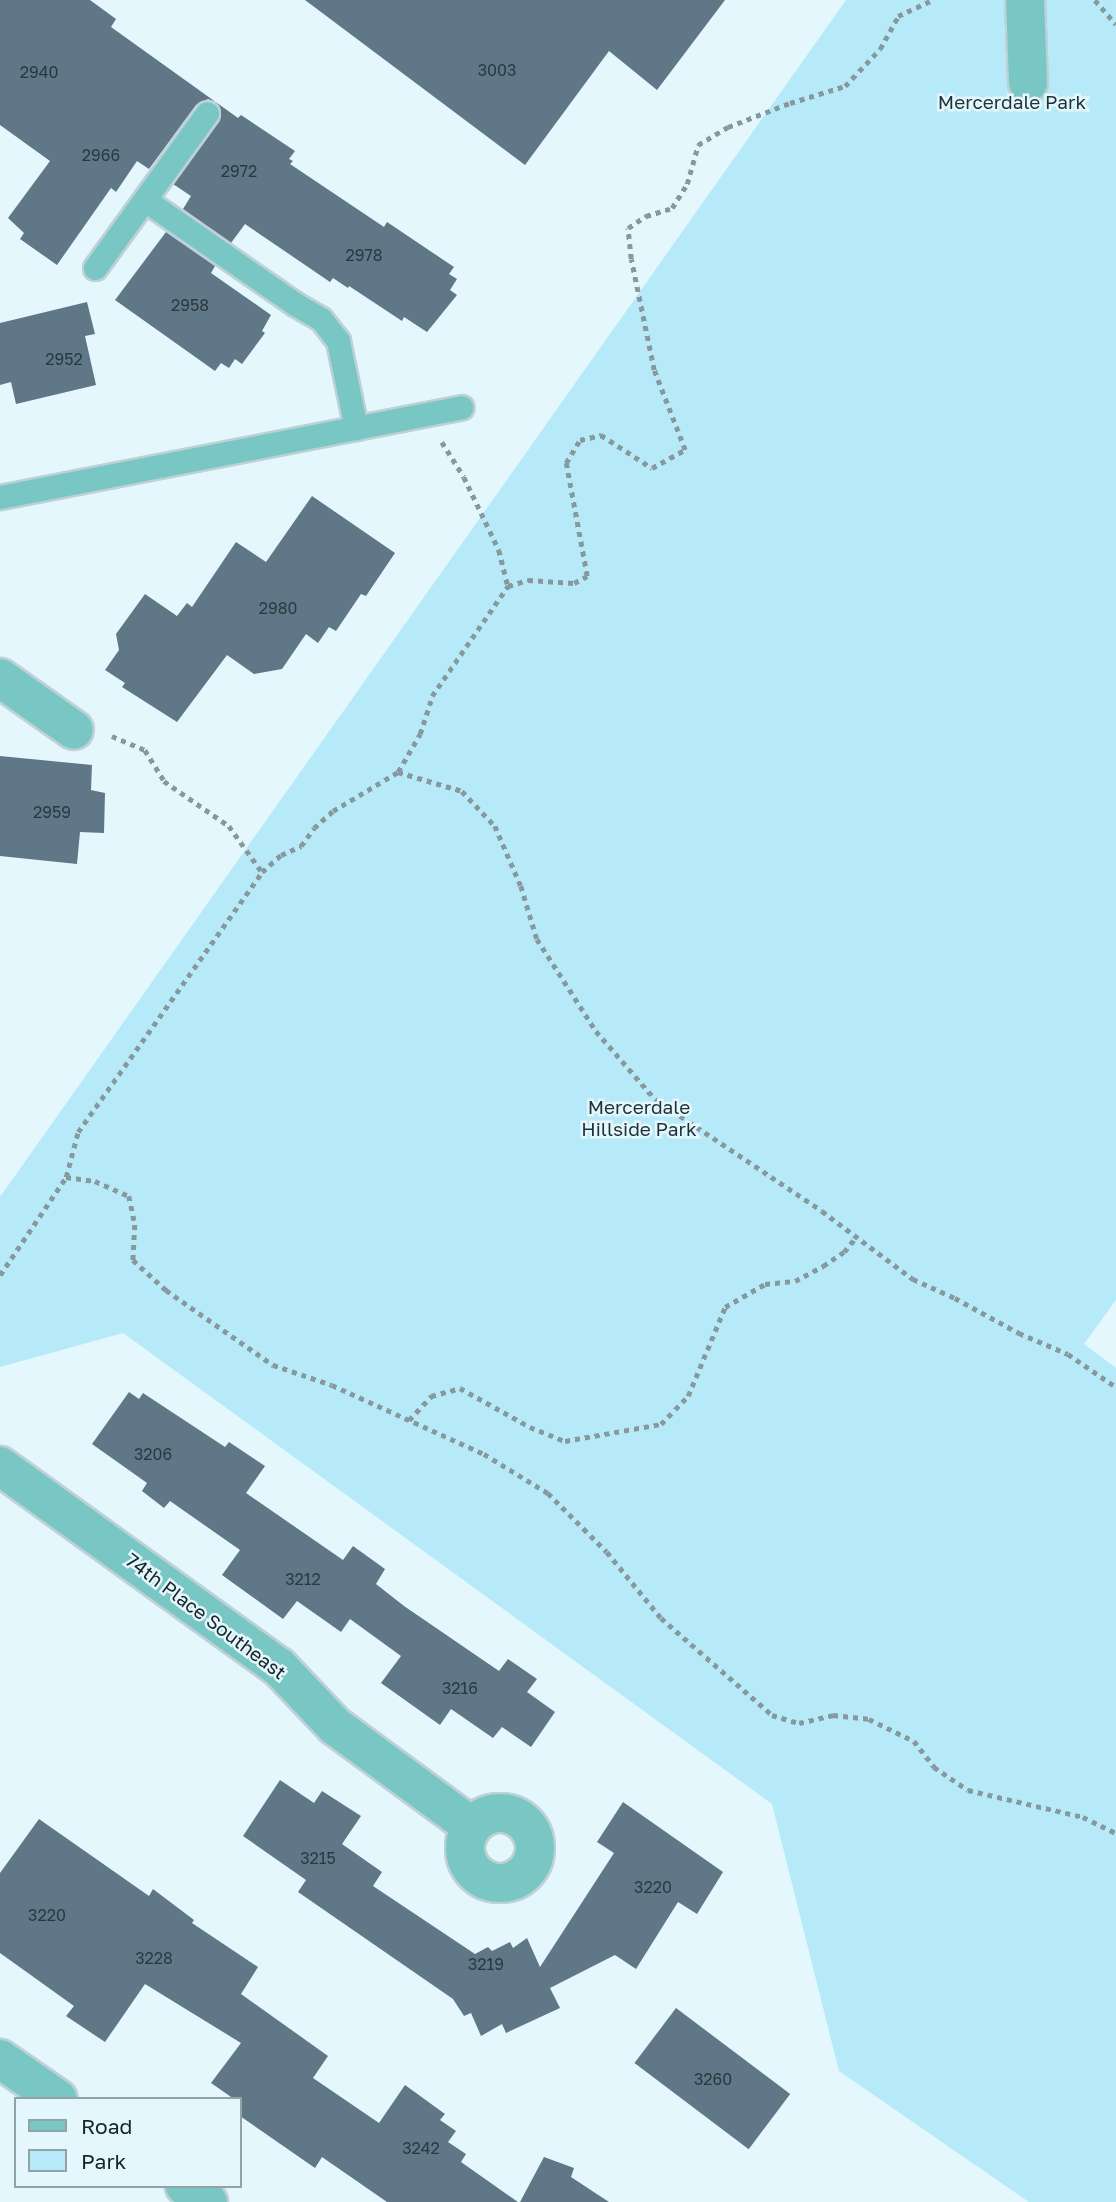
<!DOCTYPE html>
<style>
body{margin:0}
#map{position:relative;width:1116px;height:2202px;overflow:hidden;background:#e3f7fd;font-family:"Golos Text",sans-serif}
div>[style]{position:absolute}
[style*='--x']{left:calc(var(--x)*1px);top:calc(var(--y)*1px);width:calc(var(--w)*1px);rotate:calc(var(--a)*1deg)}
.green>*{inset:0;background:#b6eaf9}
.building>*{inset:0;background:#607788;transform-origin:0 0}
.path>*{height:4.5px;margin-top:-2.25px;transform-origin:0;background:repeating-linear-gradient(90deg,#88999e 0 5px,transparent 0 10px)}
.roads{filter:drop-shadow(2px 0 #bed1d7) drop-shadow(-2px 0 #bed1d7) drop-shadow(0 2px #bed1d7) drop-shadow(0 -2px #bed1d7)}
.service>*{height:23px;margin:-11.5px;padding:0 11.5px;transform-origin:11.5px;border-radius:11.5px;background:#79c7c5}
.minor>*{height:38px;margin:-19px;padding:0 19px;transform-origin:19px;border-radius:19px;background:#79c7c5}
.minor>.ring{margin:-19px;padding:0;box-sizing:content-box;background:none;border:38px solid #79c7c5;border-radius:50%}
span{translate:-50% -50%;white-space:nowrap;text-align:center;line-height:1.15;-webkit-text-stroke:5px #e3f7fd;paint-order:stroke}
.number-label{font-size:16px;color:#2a3940}
.number-label span{-webkit-text-stroke-width:0}
.park-label{font-size:19px;color:#1e3238}
.street-label{font-size:19px;color:#182428}
.legend{position:absolute;left:14px;top:2097px;width:228px;height:91px;box-sizing:border-box;background:#e3f7fd;border:2px solid #92a3a8;margin:0;padding:9px 12px;list-style:none;font-size:21px;color:#182428}
.legend li{display:flex;align-items:center;gap:14px;height:35px}
.legend b{width:35px;border:2px solid #92a3a8}
</style>
<div id="map">
<div class="green">
<i style="clip-path:polygon(846px 0,1116px 0,1116px 1300px,1084px 1344px,1116px 1368px,1116px 2202px,1029px 2202px,839px 2071px,772px 1804px,123px 1333px,0 1367px,0 1197px)"></i>
</div>
<div class="building">
<i style="clip-path:polygon(0 0,90px 0,116px 19px,111px 27px,238px 118px,241px 115px,295px 151px,289px 159px,293px 161px,290px 164px,384px 227px,387px 222px,454px 267px,449px 274px,457px 279px,450px 290px,457px 295px,427px 332px,404px 317px,402px 321px,349px 286px,348px 288px,333px 278px,330px 282px,245px 224px,231px 243px,183px 209px,191px 196px,173px 184px,221px 115px,216px 102px,208px 99px,196px 105px,149px 169px,137px 161px,116px 192px,111px 188px,57px 265px,20px 239px,24px 233px,8px 218px,50px 161px,0 125px)"></i>
<i style="clip-path:polygon(305px 0,725px 0,657px 90px,609px 51px,525px 165px)"></i>
<i style="clip-path:polygon(166px 232px,215px 266px,211px 273px,271px 315px,262px 331px,265px 333px,242px 364px,235px 359px,229px 368px,221px 363px,215px 371px,115px 300px)"></i>
<i style="clip-path:polygon(87px 302px,95px 334px,85px 336px,96px 385px,16px 404px,11px 382px,0 385px,0 323px)"></i>
<i style="clip-path:polygon(312px 496px,395px 553px,366px 596px,361px 594px,336px 631px,329px 627px,318px 643px,306px 634px,282px 669px,254px 674px,227px 655px,177px 722px,122px 687px,125px 683px,105px 670px,119px 650px,116px 634px,145px 594px,177px 616px,187px 603px,192px 607px,236px 542px,266px 562px)"></i>
<i style="clip-path:polygon(0 756px,92px 765px,91px 790px,105px 793px,104px 833px,80px 832px,77px 864px,0 856px)"></i>
<i style="clip-path:polygon(129px 1392px,139px 1399px,143px 1393px,225px 1447px,229px 1442px,265px 1466px,246px 1493px,343px 1560px,353px 1546px,385px 1569px,376px 1584px,404px 1606px,499px 1671px,508px 1659px,537px 1679px,527px 1692px,555px 1712px,531px 1747px,502px 1727px,493px 1738px,451px 1709px,440px 1725px,381px 1683px,401px 1656px,350px 1619px,341px 1632px,297px 1601px,283px 1619px,222px 1575px,240px 1550px,170px 1501px,164px 1508px,142px 1491px,147px 1483px,92px 1444px)"></i>
<i style="clip-path:polygon(280px 1780px,314px 1803px,322px 1791px,361px 1816px,342px 1844px,382px 1872px,373px 1886px,475px 1954px,488px 1947px,492px 1951px,510px 1942px,513px 1948px,527px 1938px,540px 1967px,614px 1853px,597px 1842px,623px 1802px,723px 1872px,697px 1914px,678px 1902px,636px 1969px,615px 1955px,550px 1988px,560px 2008px,506px 2033px,502px 2024px,481px 2036px,471px 2013px,464px 2016px,453px 1999px,298px 1892px,306px 1880px,243px 1836px)"></i>
<i style="clip-path:polygon(39px 1819px,149px 1896px,153px 1889px,194px 1920px,192px 1923px,258px 1967px,241px 1994px,328px 2056px,313px 2078px,379px 2123px,405px 2085px,445px 2114px,440px 2120px,456px 2131px,448px 2142px,466px 2154px,461px 2162px,518px 2202px,387px 2202px,322px 2157px,315px 2168px,240px 2116px,240px 2099px,234px 2099px,211px 2083px,241px 2043px,145px 1984px,105px 2042px,66px 2016px,74px 2006px,0 1953px,0 1873px)"></i>
<i style="left:676px;top:2008px;width:143px;height:69px;rotate:37deg"></i>
<i style="clip-path:polygon(544px 2157px,574px 2168px,571px 2177px,609px 2202px,520px 2202px)"></i>
</div>
<div class="path">
<i style="--x:1095;--y:0;--w:32;--a:49"></i>
<i style="--x:442;--y:442;--w:41;--a:57.8"></i>
<i style="--x:464;--y:477;--w:81;--a:64.4"></i>
<i style="--x:499;--y:550;--w:37;--a:76"></i>
<i style="--x:112;--y:736;--w:36;--a:23"></i>
<i style="--x:145;--y:750;--w:36;--a:58"></i>
<i style="--x:164;--y:781;--w:79;--a:34.7"></i>
<i style="--x:229;--y:826;--w:57;--a:54.3"></i>
<i style="--x:398;--y:772;--w:67;--a:16.5"></i>
<i style="--x:462;--y:791;--w:48;--a:46.7"></i>
<i style="--x:495;--y:826;--w:65;--a:66.6"></i>
<i style="--x:521;--y:886;--w:55;--a:73.2"></i>
<i style="--x:537;--y:939;--w:109;--a:57.3"></i>
<i style="--x:596;--y:1031;--w:90;--a:49.1"></i>
<i style="--x:655;--y:1099;--w:201;--a:33.8"></i>
<i style="--x:822;--y:1211;--w:114;--a:36.8"></i>
<i style="--x:913;--y:1279;--w:46;--a:24.3"></i>
<i style="--x:955;--y:1298;--w:73;--a:28.7"></i>
<i style="--x:1019;--y:1333;--w:53;--a:23.2"></i>
<i style="--x:1068;--y:1354;--w:58;--a:34.5"></i>
<i style="--x:66;--y:1177;--w:29;--a:8"></i>
<i style="--x:95;--y:1181;--w:37;--a:24"></i>
<i style="--x:129;--y:1196;--w:30;--a:78"></i>
<i style="--x:135;--y:1225;--w:35;--a:93"></i>
<i style="--x:133;--y:1260;--w:45;--a:42.3"></i>
<i style="--x:166;--y:1290;--w:131;--a:35"></i>
<i style="--x:273;--y:1365;--w:62;--a:18.7"></i>
<i style="--x:332;--y:1385;--w:167;--a:24.4"></i>
<i style="--x:484;--y:1454;--w:75;--a:31.4"></i>
<i style="--x:548;--y:1493;--w:83;--a:45"></i>
<i style="--x:607;--y:1552;--w:85;--a:50.7"></i>
<i style="--x:661;--y:1618;--w:147;--a:41.1"></i>
<i style="--x:772;--y:1715;--w:28;--a:17"></i>
<i style="--x:799;--y:1723;--w:35;--a:-13"></i>
<i style="--x:833;--y:1715;--w:36;--a:6"></i>
<i style="--x:869;--y:1719;--w:50;--a:26.1"></i>
<i style="--x:914;--y:1741;--w:33;--a:52"></i>
<i style="--x:934;--y:1767;--w:41;--a:34.1"></i>
<i style="--x:968;--y:1790;--w:118;--a:13.2"></i>
<i style="--x:1083;--y:1817;--w:37;--a:26"></i>
<i style="--x:0;--y:1275;--w:118;--a:-56"></i>
<i style="--x:66;--y:1177;--w:47;--a:-75.1"></i>
<i style="--x:78;--y:1132;--w:319;--a:-54.7"></i>
<i style="--x:262;--y:872;--w:25;--a:-42"></i>
<i style="--x:281;--y:855;--w:22;--a:-24"></i>
<i style="--x:301;--y:846;--w:22;--a:-54"></i>
<i style="--x:314;--y:828;--w:25;--a:-42"></i>
<i style="--x:333;--y:811;--w:76;--a:-31"></i>
<i style="--x:398;--y:772;--w:44;--a:-59.9"></i>
<i style="--x:420;--y:734;--w:40;--a:-72"></i>
<i style="--x:432;--y:696;--w:134;--a:-55.4"></i>
<i style="--x:508;--y:586;--w:21;--a:-17"></i>
<i style="--x:528;--y:580;--w:46;--a:3.7"></i>
<i style="--x:574;--y:583;--w:15;--a:-28"></i>
<i style="--x:587;--y:576;--w:115;--a:-100.5"></i>
<i style="--x:566;--y:463;--w:27;--a:-59"></i>
<i style="--x:580;--y:440;--w:22;--a:-13"></i>
<i style="--x:601;--y:435;--w:61;--a:32.9"></i>
<i style="--x:652;--y:468;--w:38;--a:-29"></i>
<i style="--x:685;--y:450;--w:86;--a:-111.2"></i>
<i style="--x:654;--y:370;--w:113;--a:-101.7"></i>
<i style="--x:631;--y:259;--w:31;--a:-96"></i>
<i style="--x:628;--y:228;--w:22;--a:-34"></i>
<i style="--x:646;--y:216;--w:27;--a:-17"></i>
<i style="--x:672;--y:208;--w:28;--a:-58"></i>
<i style="--x:687;--y:184;--w:41;--a:-74.2"></i>
<i style="--x:698;--y:145;--w:35;--a:-31"></i>
<i style="--x:728;--y:127;--w:66;--a:-21.2"></i>
<i style="--x:790;--y:103;--w:58;--a:-17.2"></i>
<i style="--x:845;--y:86;--w:51;--a:-46.6"></i>
<i style="--x:880;--y:49;--w:38;--a:-61"></i>
<i style="--x:898;--y:16;--w:38;--a:-25"></i>
<i style="--x:409;--y:1420;--w:33;--a:-47"></i>
<i style="--x:431;--y:1396;--w:30;--a:-15"></i>
<i style="--x:460;--y:1388;--w:80;--a:29.1"></i>
<i style="--x:530;--y:1427;--w:38;--a:22"></i>
<i style="--x:565;--y:1441;--w:97;--a:-10"></i>
<i style="--x:661;--y:1424;--w:39;--a:-46"></i>
<i style="--x:688;--y:1396;--w:96;--a:-67.4"></i>
<i style="--x:725;--y:1307;--w:46;--a:-29.9"></i>
<i style="--x:765;--y:1284;--w:30;--a:-6"></i>
<i style="--x:795;--y:1281;--w:32;--a:-28"></i>
<i style="--x:823;--y:1266;--w:25;--a:-34"></i>
<i style="--x:844;--y:1252;--w:19;--a:-51"></i>
</div>
<div class="roads">
<div class="service">
<i style="--x:145;--y:200;--w:183;--a:34.7"></i>
<i style="--x:295;--y:304;--w:30;--a:30"></i>
<i style="--x:321;--y:319;--w:28;--a:52"></i>
<i style="--x:338;--y:341;--w:89;--a:78.3"></i>
<i style="--x:95;--y:268;--w:191;--a:-54.1"></i>
<i style="--x:0;--y:497;--w:470;--a:-11"></i>
</div>
<div class="minor">
<i style="--x:1025;--y:0;--w:83;--a:87.9"></i>
<i style="--x:0;--y:678;--w:90;--a:35.1"></i>
<i style="--x:0;--y:1466;--w:344;--a:35.8"></i>
<i style="--x:279;--y:1667;--w:81;--a:46.5"></i>
<i style="--x:335;--y:1726;--w:169;--a:36.3"></i>
<i class="ring" style="left:465px;top:1813px;width:32px;height:32px"></i>
<i style="--x:0;--y:2059;--w:70;--a:34.6"></i>
<i style="--x:185;--y:2186;--w:28;--a:35"></i>
</div>
</div>
<div class="number-label">
<span style="left:497px;top:70px">3003</span>
<span style="left:39px;top:72px">2940</span>
<span style="left:101px;top:155px">2966</span>
<span style="left:239px;top:171px">2972</span>
<span style="left:364px;top:255px">2978</span>
<span style="left:190px;top:305px">2958</span>
<span style="left:64px;top:359px">2952</span>
<span style="left:278px;top:608px">2980</span>
<span style="left:52px;top:812px">2959</span>
<span style="left:153px;top:1454px">3206</span>
<span style="left:303px;top:1579px">3212</span>
<span style="left:460px;top:1688px">3216</span>
<span style="left:318px;top:1858px">3215</span>
<span style="left:653px;top:1887px">3220</span>
<span style="left:47px;top:1915px">3220</span>
<span style="left:154px;top:1958px">3228</span>
<span style="left:486px;top:1964px">3219</span>
<span style="left:713px;top:2079px">3260</span>
<span style="left:421px;top:2148px">3242</span>
</div>
<div class="park-label">
<span style="left:1012px;top:102px">Mercerdale Park</span>
<span style="left:639px;top:1118px">Mercerdale<br>Hillside Park</span>
</div>
<div class="street-label">
<span style="left:206px;top:1616px;rotate:37deg">74th Place Southeast</span>
</div>
<ul class="legend">
<li><b style="height:9px;background:#79c7c5"></b>Road</li>
<li><b style="height:19px;background:#b6eaf9"></b>Park</li>
</ul>
</div>
